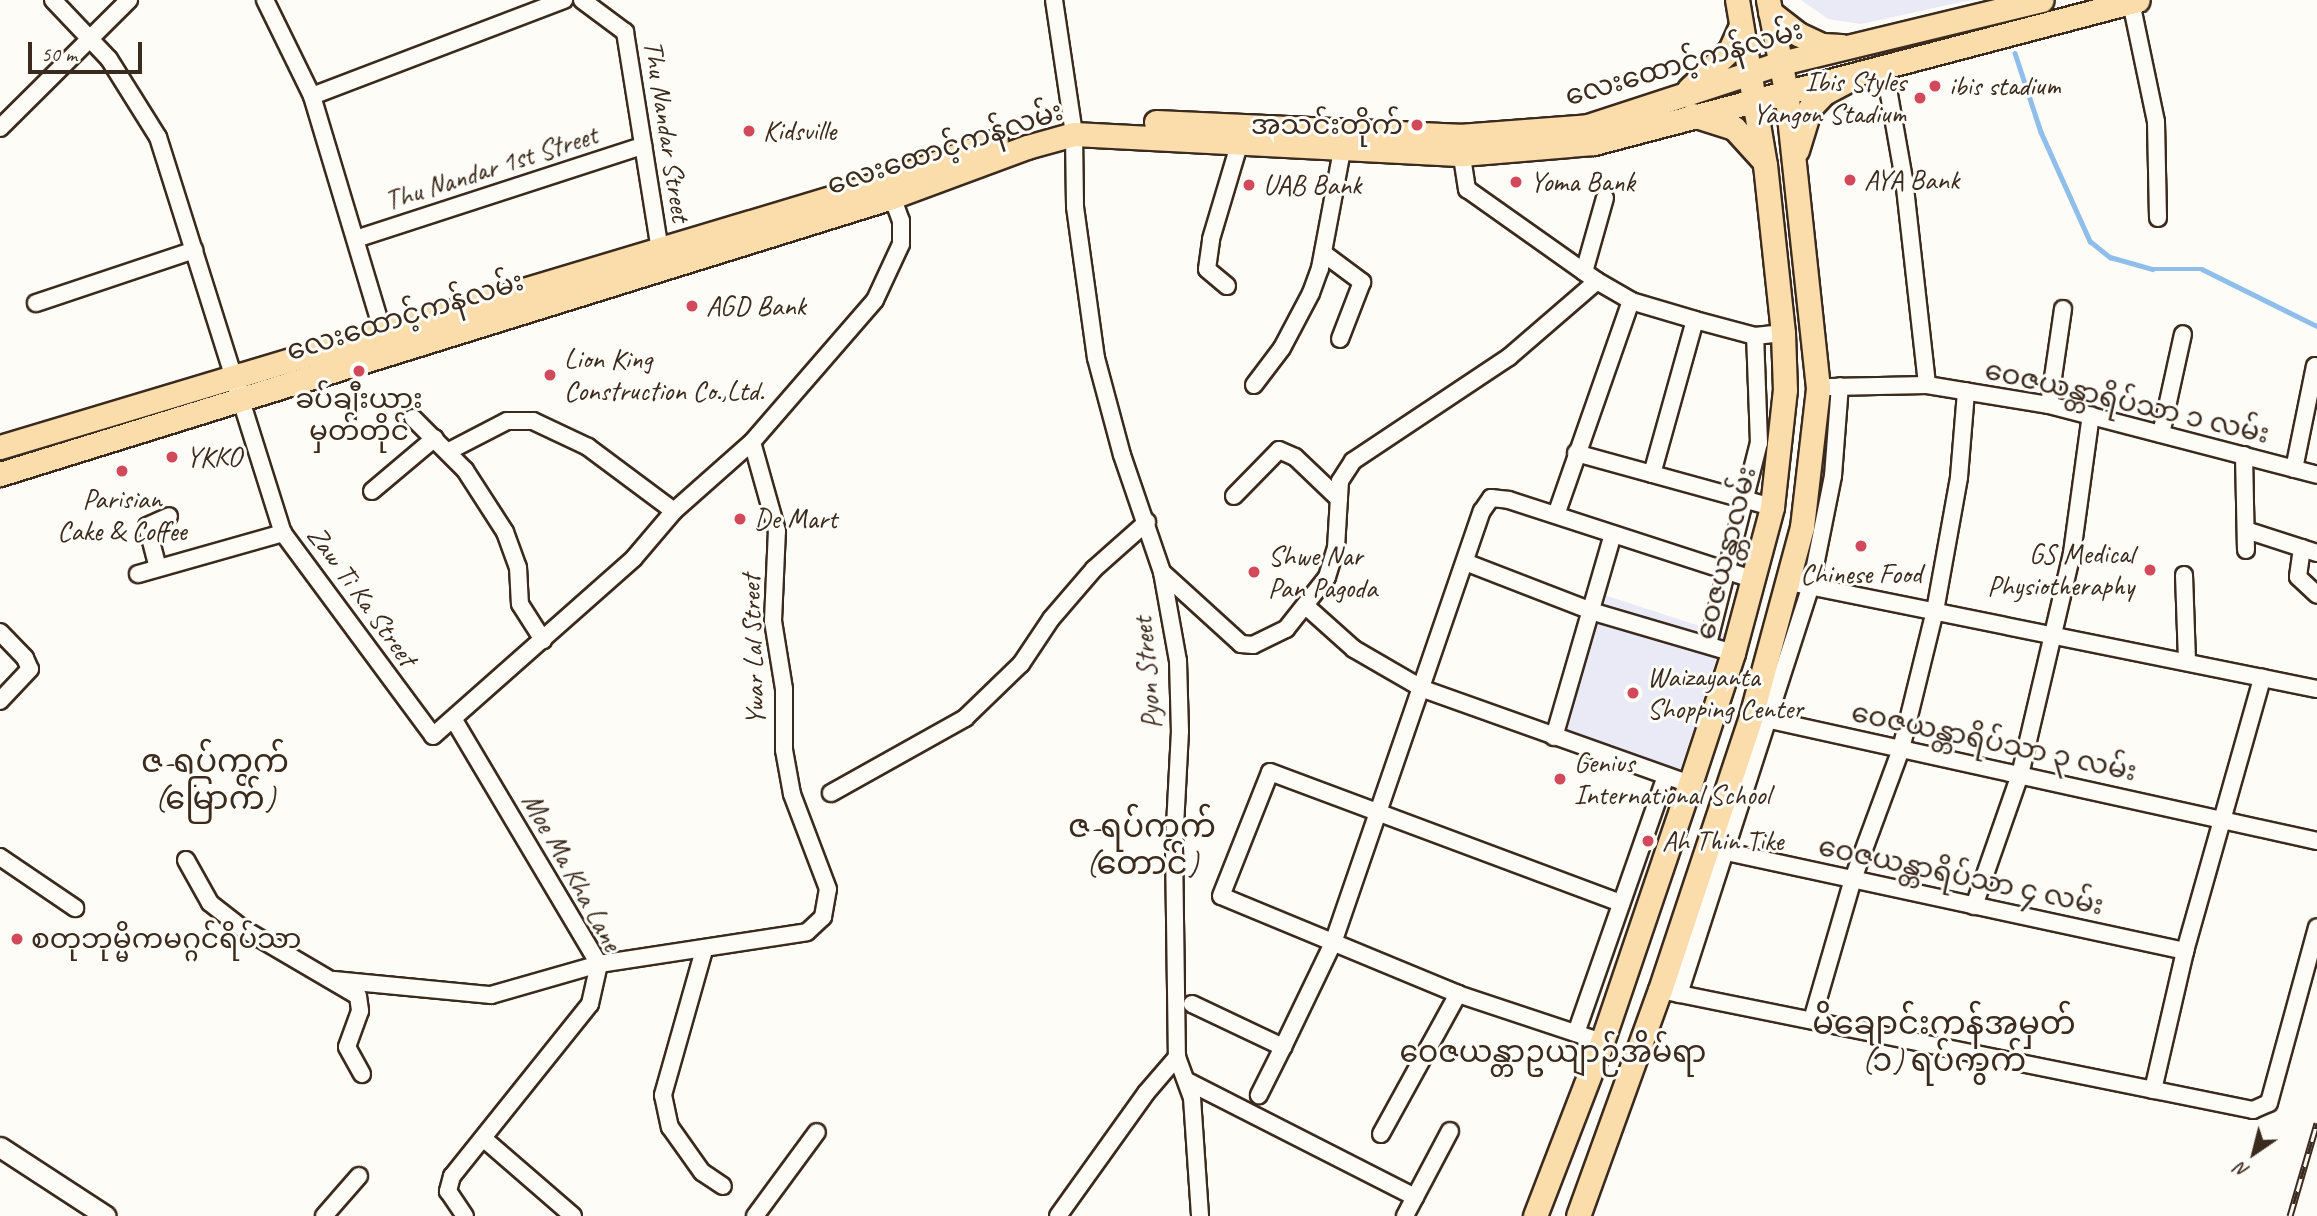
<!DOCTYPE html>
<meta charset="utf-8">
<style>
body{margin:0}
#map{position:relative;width:2317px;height:1216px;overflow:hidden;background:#fdfcf7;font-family:Caveat,"Noto Sans Myanmar",sans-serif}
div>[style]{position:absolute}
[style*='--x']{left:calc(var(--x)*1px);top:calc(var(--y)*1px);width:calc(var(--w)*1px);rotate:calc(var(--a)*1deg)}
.built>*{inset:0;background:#e9eaf5;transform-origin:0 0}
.stream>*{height:4.5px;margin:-2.25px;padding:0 2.25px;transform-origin:2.25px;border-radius:2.25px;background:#8ebee9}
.roads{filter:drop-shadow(2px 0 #3b2a1e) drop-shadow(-2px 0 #3b2a1e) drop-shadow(0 2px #3b2a1e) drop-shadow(0 -2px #3b2a1e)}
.minor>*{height:16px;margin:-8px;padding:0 8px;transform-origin:8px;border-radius:8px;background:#fdfcf7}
.tertiary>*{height:19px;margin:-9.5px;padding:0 9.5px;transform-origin:9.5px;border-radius:9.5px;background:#fdfcf7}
.primary>*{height:23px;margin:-11.5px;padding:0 11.5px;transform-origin:11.5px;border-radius:11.5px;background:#fbddab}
.rail>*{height:7px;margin-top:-3.5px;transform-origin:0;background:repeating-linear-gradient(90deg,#fdfcf7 0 13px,#3b2a1e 0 26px);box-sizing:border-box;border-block:2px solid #3b2a1e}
.dots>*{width:19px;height:19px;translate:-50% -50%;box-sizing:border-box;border:4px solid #fdfcf7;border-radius:50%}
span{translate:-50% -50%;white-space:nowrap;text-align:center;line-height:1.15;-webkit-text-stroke:6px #fdfcf7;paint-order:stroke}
.street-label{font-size:28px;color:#3b2a1e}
.poi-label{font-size:28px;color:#3b2a1e}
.right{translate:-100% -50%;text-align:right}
.left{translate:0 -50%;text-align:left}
.neighbourhood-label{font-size:30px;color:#3b2a1e}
.quarter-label{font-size:32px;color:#3b2a1e}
.north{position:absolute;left:2219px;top:1118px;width:70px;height:70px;-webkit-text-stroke:5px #fdfcf7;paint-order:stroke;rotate:215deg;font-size:19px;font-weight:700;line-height:28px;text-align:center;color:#3b2a1e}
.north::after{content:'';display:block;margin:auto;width:24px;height:32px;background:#3b2a1e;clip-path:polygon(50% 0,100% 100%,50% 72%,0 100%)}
.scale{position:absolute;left:28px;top:42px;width:114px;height:32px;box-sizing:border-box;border:4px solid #3b2a1e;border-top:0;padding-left:9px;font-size:21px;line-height:24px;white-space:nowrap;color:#3b2a1e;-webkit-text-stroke:5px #fdfcf7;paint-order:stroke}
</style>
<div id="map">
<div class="built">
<i style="clip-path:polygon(1801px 0,1971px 0,1861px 24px,1828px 19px)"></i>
<i style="left:1592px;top:591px;width:139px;height:160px;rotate:18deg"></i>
</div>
<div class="stream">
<i style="--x:2015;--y:53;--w:83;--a:71.8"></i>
<i style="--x:2041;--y:132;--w:120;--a:65.8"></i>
<i style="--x:2090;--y:241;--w:26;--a:39"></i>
<i style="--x:2110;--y:257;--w:44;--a:15.9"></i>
<i style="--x:2152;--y:269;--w:50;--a:0"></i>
<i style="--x:2202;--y:269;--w:128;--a:26.4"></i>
</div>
<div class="roads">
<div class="minor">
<i style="--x:53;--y:0;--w:81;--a:46.5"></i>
<i style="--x:109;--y:59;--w:92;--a:57.9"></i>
<i style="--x:158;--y:137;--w:415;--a:72.5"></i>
<i style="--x:283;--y:533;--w:252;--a:53.5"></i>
<i style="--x:433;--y:736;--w:268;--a:-41.5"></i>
<i style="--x:634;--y:558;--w:62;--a:-49.6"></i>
<i style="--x:674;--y:511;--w:104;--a:-41.5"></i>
<i style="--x:265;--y:0;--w:107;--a:63.9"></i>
<i style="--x:312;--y:96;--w:255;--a:73.3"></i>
<i style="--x:582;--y:0;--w:54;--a:36.7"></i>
<i style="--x:625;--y:32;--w:228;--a:80.9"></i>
<i style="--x:1054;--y:0;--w:135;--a:81.5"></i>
<i style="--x:1074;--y:134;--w:73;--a:89.2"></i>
<i style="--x:1075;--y:207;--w:152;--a:82.1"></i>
<i style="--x:1096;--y:358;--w:100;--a:75"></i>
<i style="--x:1122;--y:455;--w:124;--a:71.1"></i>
<i style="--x:1162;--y:572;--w:90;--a:79.8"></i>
<i style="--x:1178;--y:661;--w:70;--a:88.4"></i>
<i style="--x:1180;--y:731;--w:116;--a:93"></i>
<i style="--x:1174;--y:847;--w:210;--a:89.2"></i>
<i style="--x:1177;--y:1057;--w:44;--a:69.9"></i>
<i style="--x:1192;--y:1098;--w:118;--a:86.1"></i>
<i style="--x:2131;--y:2;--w:123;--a:78.2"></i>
<i style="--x:2156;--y:122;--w:96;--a:88.8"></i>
<i style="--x:1884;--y:66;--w:115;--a:80"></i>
<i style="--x:1904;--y:179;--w:207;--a:83.6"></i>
<i style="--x:312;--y:96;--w:270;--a:-20.9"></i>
<i style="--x:0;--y:128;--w:182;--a:-44.8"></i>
<i style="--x:1460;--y:144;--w:46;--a:81.2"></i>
<i style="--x:1467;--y:189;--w:159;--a:35.3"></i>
<i style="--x:1597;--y:281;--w:39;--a:30"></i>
<i style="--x:1631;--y:301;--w:67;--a:16.5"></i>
<i style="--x:1695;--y:320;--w:62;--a:14.9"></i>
<i style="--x:1755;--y:336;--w:28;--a:-6"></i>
<i style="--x:356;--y:239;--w:302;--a:-18"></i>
<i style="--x:1323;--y:253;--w:49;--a:36.6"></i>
<i style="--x:1362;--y:282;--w:61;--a:111.1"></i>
<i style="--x:1584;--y:272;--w:77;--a:-74.2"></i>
<i style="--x:1227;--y:286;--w:26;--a:-140"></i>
<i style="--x:1207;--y:269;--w:30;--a:-82"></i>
<i style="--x:1211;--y:239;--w:101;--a:-73.4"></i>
<i style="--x:36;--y:303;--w:167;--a:-18.5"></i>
<i style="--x:1254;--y:385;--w:46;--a:-52.9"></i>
<i style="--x:1282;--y:348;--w:62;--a:-62.2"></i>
<i style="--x:1311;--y:293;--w:27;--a:-70"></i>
<i style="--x:1320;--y:268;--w:120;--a:-79.4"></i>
<i style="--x:1830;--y:387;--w:97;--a:-1.2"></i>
<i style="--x:1927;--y:385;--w:124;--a:9.3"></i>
<i style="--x:2049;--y:405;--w:277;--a:14.6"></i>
<i style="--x:2049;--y:405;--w:97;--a:-81.7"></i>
<i style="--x:413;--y:418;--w:74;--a:45"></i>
<i style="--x:465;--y:470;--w:74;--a:57.2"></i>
<i style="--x:505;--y:532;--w:37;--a:70"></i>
<i style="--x:518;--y:567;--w:37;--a:87"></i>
<i style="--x:520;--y:604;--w:43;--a:57.4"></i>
<i style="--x:2161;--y:434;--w:102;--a:-77.6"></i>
<i style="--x:449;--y:451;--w:65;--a:-27.3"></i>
<i style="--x:507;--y:421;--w:26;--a:0"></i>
<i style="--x:533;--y:421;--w:61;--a:25.3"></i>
<i style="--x:588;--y:447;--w:107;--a:36.7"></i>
<i style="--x:1576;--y:453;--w:203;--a:15.4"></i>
<i style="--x:2244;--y:455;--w:95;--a:88.8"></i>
<i style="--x:2294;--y:469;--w:105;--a:-78.5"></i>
<i style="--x:1652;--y:474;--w:160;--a:-74.4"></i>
<i style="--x:372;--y:491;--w:82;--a:-40.1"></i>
<i style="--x:1234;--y:496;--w:64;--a:-45.6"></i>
<i style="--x:1279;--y:450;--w:17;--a:24"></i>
<i style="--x:1295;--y:457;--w:61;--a:43.7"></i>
<i style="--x:1556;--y:515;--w:227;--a:-70.7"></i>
<i style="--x:2246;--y:530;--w:75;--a:17.9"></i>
<i style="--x:2302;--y:548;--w:29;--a:98"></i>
<i style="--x:2298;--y:577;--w:26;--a:43"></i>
<i style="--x:1465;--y:562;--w:138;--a:21.2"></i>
<i style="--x:1594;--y:612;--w:145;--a:16.4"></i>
<i style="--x:158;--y:568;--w:43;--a:-104.7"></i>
<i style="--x:147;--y:526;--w:24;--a:-24"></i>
<i style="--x:1162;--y:572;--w:107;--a:42.3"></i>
<i style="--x:1241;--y:644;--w:12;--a:5"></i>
<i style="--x:1253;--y:645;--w:37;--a:-26"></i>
<i style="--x:1286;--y:629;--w:66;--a:-51.7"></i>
<i style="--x:1327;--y:577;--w:30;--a:-73"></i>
<i style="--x:1336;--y:548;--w:67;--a:-86.6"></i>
<i style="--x:1340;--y:481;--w:24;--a:-57"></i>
<i style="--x:1353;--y:461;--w:187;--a:-33.7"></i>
<i style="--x:1509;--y:357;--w:116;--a:-40.8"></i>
<i style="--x:138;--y:574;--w:151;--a:-15.8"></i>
<i style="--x:2184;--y:575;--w:87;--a:88"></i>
<i style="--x:1789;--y:582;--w:539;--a:11.46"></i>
<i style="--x:1307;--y:607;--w:63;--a:41.8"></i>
<i style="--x:1354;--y:649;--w:80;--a:30.1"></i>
<i style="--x:1423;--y:689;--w:283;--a:19.6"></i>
<i style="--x:0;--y:632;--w:36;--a:46"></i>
<i style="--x:25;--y:658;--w:12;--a:66"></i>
<i style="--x:30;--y:669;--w:44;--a:133.2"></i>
<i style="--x:1708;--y:644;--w:207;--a:-75.8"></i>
<i style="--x:1759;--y:443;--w:107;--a:-92.1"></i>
<i style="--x:1761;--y:718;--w:569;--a:12.47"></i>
<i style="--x:454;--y:720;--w:284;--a:59.3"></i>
<i style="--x:599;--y:964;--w:41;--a:102.7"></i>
<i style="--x:590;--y:1004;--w:221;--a:128.7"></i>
<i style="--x:452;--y:1176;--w:16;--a:105"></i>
<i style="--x:448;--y:1191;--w:30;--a:56"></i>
<i style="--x:1554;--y:737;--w:211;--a:-73.8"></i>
<i style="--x:831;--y:793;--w:154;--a:-29.2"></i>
<i style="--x:965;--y:718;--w:78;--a:-44"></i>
<i style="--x:1021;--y:664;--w:54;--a:-56.3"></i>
<i style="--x:1051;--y:619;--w:66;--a:-49.3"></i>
<i style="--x:1094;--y:569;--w:71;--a:-41.6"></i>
<i style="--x:1718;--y:850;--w:478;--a:12.2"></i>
<i style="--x:0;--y:857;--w:91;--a:34.2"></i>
<i style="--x:186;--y:860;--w:49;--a:60.8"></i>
<i style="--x:210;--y:903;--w:41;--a:38"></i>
<i style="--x:242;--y:928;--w:134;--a:30.4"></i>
<i style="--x:358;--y:996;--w:15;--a:82"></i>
<i style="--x:360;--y:1011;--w:38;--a:110"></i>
<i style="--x:347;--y:1047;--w:31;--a:61"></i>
<i style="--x:1974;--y:906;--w:139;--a:-70.7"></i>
<i style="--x:2020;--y:775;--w:228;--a:-76.8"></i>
<i style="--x:2072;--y:553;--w:139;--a:-82.2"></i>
<i style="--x:704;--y:950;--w:151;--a:105.8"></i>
<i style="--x:663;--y:1095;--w:33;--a:78"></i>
<i style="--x:670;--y:1127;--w:55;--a:54.6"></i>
<i style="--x:702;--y:1172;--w:25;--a:34"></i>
<i style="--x:334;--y:980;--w:158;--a:5.5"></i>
<i style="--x:491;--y:995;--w:112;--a:-16"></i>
<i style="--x:599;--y:964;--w:210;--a:-8.7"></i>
<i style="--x:807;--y:932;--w:22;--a:-43"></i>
<i style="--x:823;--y:917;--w:28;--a:-80"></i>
<i style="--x:828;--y:889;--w:102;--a:-110.8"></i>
<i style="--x:792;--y:794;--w:45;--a:-100.3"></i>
<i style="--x:784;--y:750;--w:61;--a:-90"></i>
<i style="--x:784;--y:689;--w:69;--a:-99.2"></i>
<i style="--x:773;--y:621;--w:90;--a:-87.5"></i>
<i style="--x:777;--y:531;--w:92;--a:-105.7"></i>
<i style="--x:752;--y:442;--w:188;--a:-49.1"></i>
<i style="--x:875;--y:300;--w:62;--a:-65.1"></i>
<i style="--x:901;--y:244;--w:23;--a:-90"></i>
<i style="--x:901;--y:221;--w:33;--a:-110"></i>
<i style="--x:1660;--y:990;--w:605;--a:11.44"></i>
<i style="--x:2253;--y:1110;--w:17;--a:-24"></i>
<i style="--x:2269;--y:1103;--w:182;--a:-74.7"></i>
<i style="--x:1679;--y:994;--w:429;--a:-72.1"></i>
<i style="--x:1811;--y:586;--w:112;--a:-78.7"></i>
<i style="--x:1833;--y:476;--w:90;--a:-85.6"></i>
<i style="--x:1192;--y:1004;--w:101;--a:25.3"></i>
<i style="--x:1283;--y:1047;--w:54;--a:116.6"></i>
<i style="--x:1812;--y:1020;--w:147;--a:-73.8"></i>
<i style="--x:1853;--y:879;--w:139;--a:-69.7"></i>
<i style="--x:1901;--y:749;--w:142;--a:-76.2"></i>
<i style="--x:1935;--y:611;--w:136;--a:-79.8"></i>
<i style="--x:1959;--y:477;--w:86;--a:-85.3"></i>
<i style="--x:1576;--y:1033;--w:272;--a:-70.7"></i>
<i style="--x:1602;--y:1042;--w:152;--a:-161.6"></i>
<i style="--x:1458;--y:994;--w:256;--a:-157.5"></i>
<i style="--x:1221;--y:896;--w:133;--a:-68.4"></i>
<i style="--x:1270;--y:772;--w:375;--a:20.5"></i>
<i style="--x:1283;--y:1047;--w:115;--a:-64.3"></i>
<i style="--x:1333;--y:943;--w:457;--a:-71"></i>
<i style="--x:1482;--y:511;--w:16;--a:-55"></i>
<i style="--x:1491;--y:498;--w:18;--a:6"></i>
<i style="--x:1509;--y:500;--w:256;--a:18"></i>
<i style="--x:1187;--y:1081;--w:256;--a:27"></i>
<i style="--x:2153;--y:1090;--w:143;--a:-77"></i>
<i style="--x:2185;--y:951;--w:284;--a:-74.2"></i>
<i style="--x:1381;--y:1134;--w:160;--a:-61.2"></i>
<i style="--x:483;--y:1138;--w:119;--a:40.9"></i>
<i style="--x:324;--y:1216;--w:53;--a:-48.8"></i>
<i style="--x:755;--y:1216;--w:104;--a:-53.6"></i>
<i style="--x:1058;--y:1216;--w:151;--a:-54.4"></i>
<i style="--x:1146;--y:1093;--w:48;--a:-49.3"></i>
<i style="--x:1405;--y:1216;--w:96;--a:-62.1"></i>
</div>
<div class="tertiary">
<i style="--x:0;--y:1147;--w:126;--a:33.1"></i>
</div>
<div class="primary">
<i style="--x:1770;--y:12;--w:36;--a:38"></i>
<i style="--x:1798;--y:34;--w:26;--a:25"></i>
<i style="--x:1822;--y:45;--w:19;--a:3"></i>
<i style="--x:1689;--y:89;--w:57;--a:-43.6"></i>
<i style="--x:1730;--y:50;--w:27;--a:-66"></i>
<i style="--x:1693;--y:115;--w:43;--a:17.6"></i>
<i style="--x:1734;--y:128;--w:42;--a:47.9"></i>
<i style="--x:1156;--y:122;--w:303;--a:2.6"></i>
<i style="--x:1459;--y:136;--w:129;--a:-4.4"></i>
<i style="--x:1588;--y:126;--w:203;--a:-18.1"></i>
<i style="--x:1781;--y:63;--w:268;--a:-13.6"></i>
<i style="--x:1797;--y:150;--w:44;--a:-72.8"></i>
<i style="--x:1810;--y:108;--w:21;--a:-47"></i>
<i style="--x:1824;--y:93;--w:24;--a:-28"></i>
<i style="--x:0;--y:447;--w:926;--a:-16.69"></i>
<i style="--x:887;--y:181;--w:116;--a:-20.2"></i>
<i style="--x:0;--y:474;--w:934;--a:-17.25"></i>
<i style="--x:892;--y:197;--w:144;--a:-20.3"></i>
<i style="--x:1027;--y:147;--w:49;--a:-15.5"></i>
<i style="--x:1074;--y:134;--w:389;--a:3"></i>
<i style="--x:1462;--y:154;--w:132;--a:-4.8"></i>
<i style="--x:1594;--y:143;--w:562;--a:-14.73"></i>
<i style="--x:1535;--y:1216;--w:186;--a:-68.9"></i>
<i style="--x:1602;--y:1042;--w:273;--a:-71.2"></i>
<i style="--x:1690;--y:784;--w:138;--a:-71.8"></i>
<i style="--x:1733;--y:653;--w:151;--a:-75"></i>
<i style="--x:1772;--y:507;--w:118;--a:-83.7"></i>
<i style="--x:1785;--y:390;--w:57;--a:-92"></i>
<i style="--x:1783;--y:333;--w:169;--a:-96.1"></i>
<i style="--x:1765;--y:165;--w:167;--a:-99.6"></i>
<i style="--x:1578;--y:1216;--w:240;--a:-70.1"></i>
<i style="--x:1660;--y:990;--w:289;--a:-71.6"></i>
<i style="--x:1751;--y:716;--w:196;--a:-74.9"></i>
<i style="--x:1802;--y:527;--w:140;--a:-83.4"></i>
<i style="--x:1818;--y:388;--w:299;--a:-96.1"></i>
<i style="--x:1786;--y:91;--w:93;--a:-101.2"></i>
</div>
</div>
<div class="rail">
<i style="--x:2290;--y:1216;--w:97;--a:-73.8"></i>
</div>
<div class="dots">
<i style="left:1935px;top:86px;background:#d1495b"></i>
<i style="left:1920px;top:98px;background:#d1495b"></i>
<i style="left:1417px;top:125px;background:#d1495b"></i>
<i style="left:749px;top:131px;background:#d1495b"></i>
<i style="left:1850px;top:180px;background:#d1495b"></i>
<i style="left:1516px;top:182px;background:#d1495b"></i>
<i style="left:1249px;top:185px;background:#d1495b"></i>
<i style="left:692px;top:306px;background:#d1495b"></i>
<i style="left:359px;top:371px;background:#d1495b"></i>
<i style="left:550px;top:375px;background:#d1495b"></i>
<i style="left:172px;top:457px;background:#d1495b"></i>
<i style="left:122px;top:471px;background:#d1495b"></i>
<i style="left:740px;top:519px;background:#d1495b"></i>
<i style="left:1861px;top:546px;background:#d1495b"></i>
<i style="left:2150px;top:570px;background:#d1495b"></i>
<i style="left:1254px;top:572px;background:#d1495b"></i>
<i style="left:1633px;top:693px;background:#d1495b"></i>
<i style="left:1560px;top:779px;background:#d1495b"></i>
<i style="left:1648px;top:841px;background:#d1495b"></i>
<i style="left:17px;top:939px;background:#d1495b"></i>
</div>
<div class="street-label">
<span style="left:1684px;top:63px;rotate:-16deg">လေးထောင့်ကန်လမ်း</span>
<span style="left:667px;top:131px;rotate:81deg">Thu Nandar Street</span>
<span style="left:945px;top:148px;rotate:-18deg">လေးထောင့်ကန်လမ်း</span>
<span style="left:491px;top:168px;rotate:-18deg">Thu Nandar 1st Street</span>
<span style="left:405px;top:316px;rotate:-17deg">လေးထောင့်ကန်လမ်း</span>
<span style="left:2127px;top:402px;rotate:13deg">ဝေဇယန္တာရိပ်သာ ၁ လမ်း</span>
<span style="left:1726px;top:553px;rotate:-76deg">ဝေဇယန္တာလမ်း</span>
<span style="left:362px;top:596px;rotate:54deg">Zaw Ti Ka Street</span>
<span style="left:753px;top:650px;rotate:-92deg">Ywar Lal Street</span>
<span style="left:1147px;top:673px;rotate:-95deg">Pyon Street</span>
<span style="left:1994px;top:742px;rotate:12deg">ဝေဇယန္တာရိပ်သာ ၃ လမ်း</span>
<span style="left:572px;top:872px;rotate:61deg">Moe Ma Kha Lane</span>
<span style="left:1961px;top:876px;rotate:12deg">ဝေဇယန္တာရိပ်သာ ၄ လမ်း</span>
</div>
<div class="poi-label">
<span class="right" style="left:1906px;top:98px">Ibis Styles<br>Yangon Stadium</span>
<span class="left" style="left:1949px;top:86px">ibis stadium</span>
<span class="right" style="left:1403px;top:125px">အသင်းတိုက်</span>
<span class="left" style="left:763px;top:131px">Kidsville</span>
<span class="left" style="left:1864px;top:180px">AYA Bank</span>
<span class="left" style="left:1530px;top:182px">Yoma Bank</span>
<span class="left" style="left:1263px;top:185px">UAB Bank</span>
<span class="left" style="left:706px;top:306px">AGD Bank</span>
<span class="left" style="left:564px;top:375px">Lion King<br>Construction Co.,Ltd.</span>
<span style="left:359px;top:415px">ခပ်ချီးယား<br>မှတ်တိုင်</span>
<span class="left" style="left:186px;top:457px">YKKO</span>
<span style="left:122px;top:515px">Parisian<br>Cake &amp; Coffee</span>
<span class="left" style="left:754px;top:519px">De Mart</span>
<span class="right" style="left:2134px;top:570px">GS Medical<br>Physiotheraphy</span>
<span class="left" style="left:1268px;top:572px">Shwe Nar<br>Pan Pagoda</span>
<span style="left:1861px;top:574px">Chinese Food</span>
<span class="left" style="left:1647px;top:693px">Waizayanta<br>Shopping Center</span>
<span class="left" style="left:1574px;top:779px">Genius<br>International School</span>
<span class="left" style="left:1662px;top:841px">Ah Thin Tike</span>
<span class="left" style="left:31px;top:939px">စတုဘုမ္မိကမဂ္ဂင်ရိပ်သာ</span>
</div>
<div class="neighbourhood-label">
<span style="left:1553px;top:1052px">ဝေဇယန္တာဥယျာဉ်အိမ်ရာ</span>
</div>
<div class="quarter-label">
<span style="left:215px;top:781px">ဇ-ရပ်ကွက်<br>(မြောက်)</span>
<span style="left:1142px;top:846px">ဇ-ရပ်ကွက်<br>(တောင်)</span>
<span style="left:1944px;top:1043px">မိချောင်းကန်အမှတ်<br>(၁) ရပ်ကွက်</span>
</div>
<div class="north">N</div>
<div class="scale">50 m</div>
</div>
